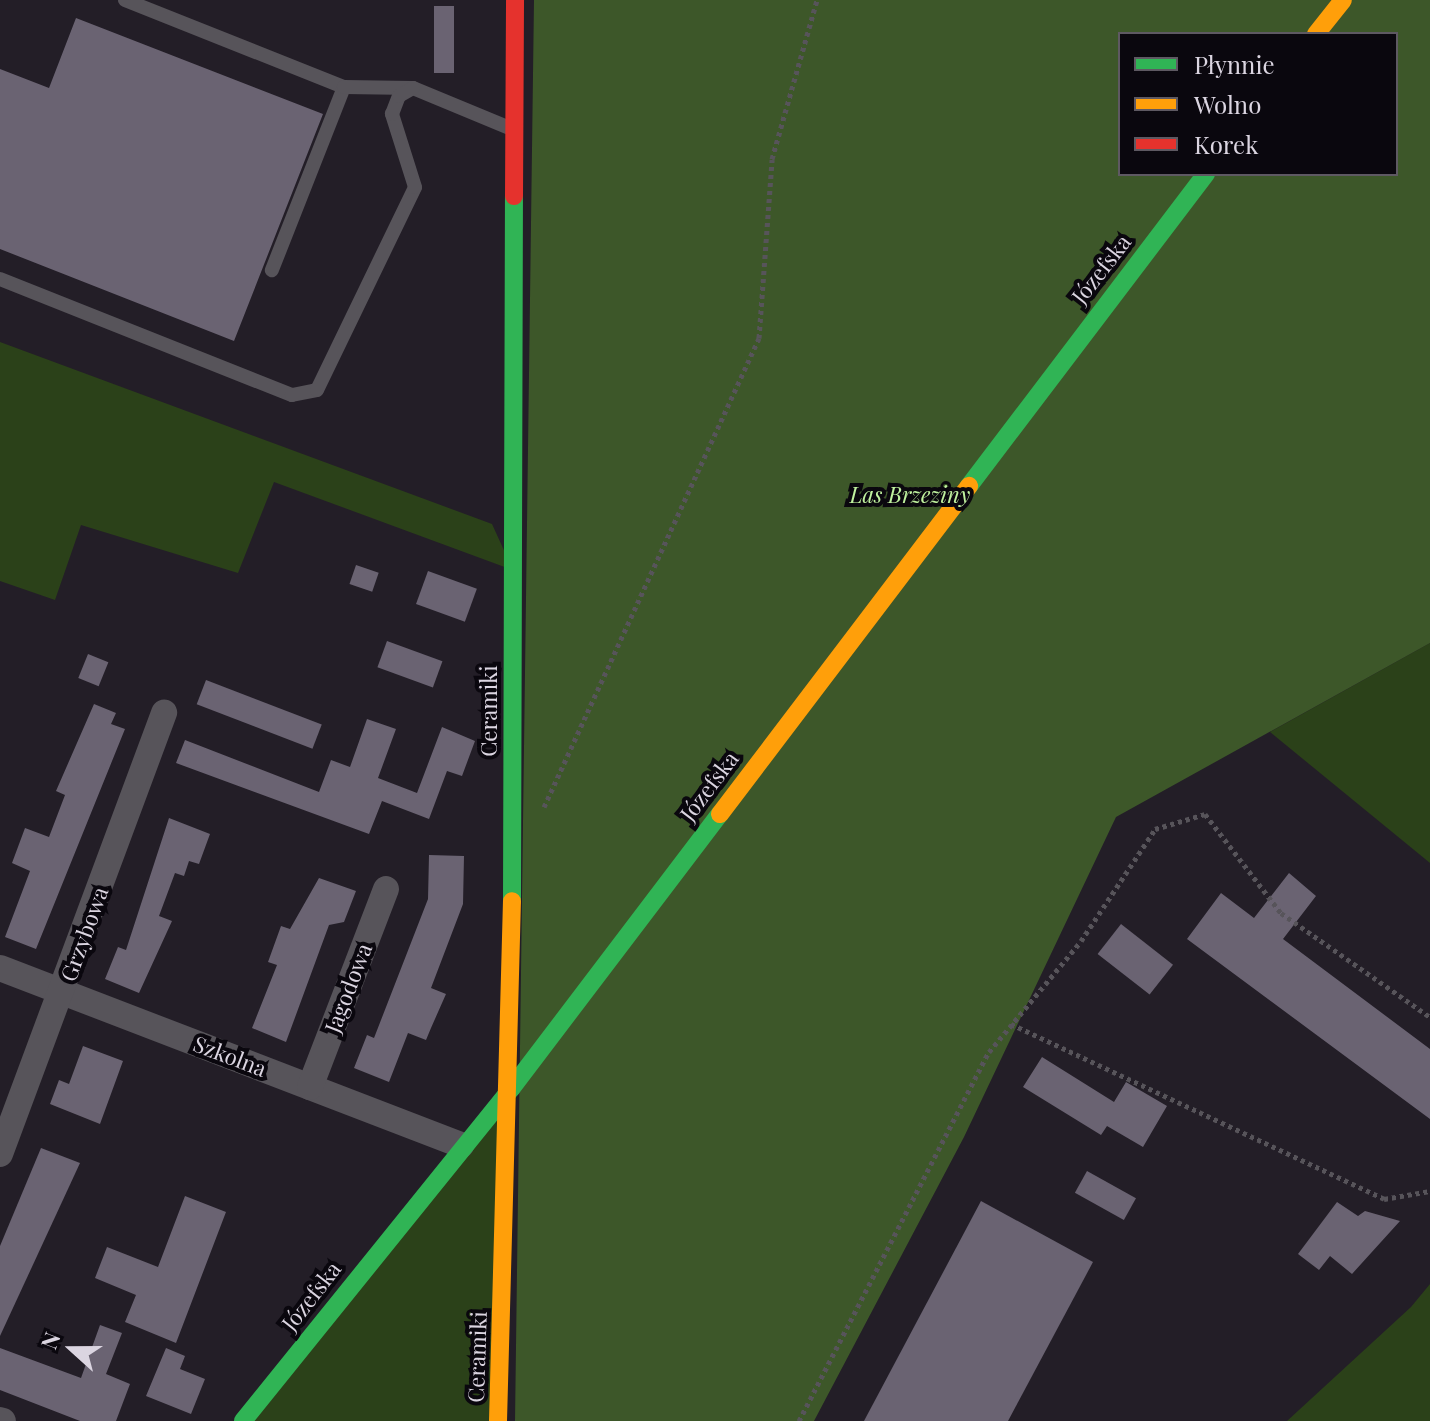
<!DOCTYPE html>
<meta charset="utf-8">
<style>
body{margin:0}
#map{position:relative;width:1430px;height:1421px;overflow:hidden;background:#231e27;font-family:"Playfair Display",serif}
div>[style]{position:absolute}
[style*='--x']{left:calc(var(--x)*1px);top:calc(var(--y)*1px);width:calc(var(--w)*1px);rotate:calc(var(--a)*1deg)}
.green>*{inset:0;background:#2b4119}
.forest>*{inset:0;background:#3d5729}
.building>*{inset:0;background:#6a6372;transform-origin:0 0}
.path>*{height:5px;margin-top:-2.5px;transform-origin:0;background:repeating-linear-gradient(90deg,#57545a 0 4px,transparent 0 8px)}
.lane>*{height:14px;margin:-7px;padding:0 7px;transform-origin:7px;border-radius:7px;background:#57545a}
.street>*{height:26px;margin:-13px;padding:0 13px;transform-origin:13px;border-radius:13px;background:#57545a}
.fast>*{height:18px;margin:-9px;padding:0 9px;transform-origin:9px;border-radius:9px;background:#30b455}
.slow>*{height:18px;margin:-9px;padding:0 9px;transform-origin:9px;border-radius:9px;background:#ff9f0a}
.jam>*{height:18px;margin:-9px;padding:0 9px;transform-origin:9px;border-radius:9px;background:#e5322d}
span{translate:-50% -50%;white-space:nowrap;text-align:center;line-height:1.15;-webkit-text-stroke:8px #0a070e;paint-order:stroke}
.street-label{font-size:22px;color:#dbd5e1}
.park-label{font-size:22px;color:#c0f29f;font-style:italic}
.legend{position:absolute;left:1118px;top:32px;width:280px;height:144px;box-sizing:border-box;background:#0a070e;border:2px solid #5e5962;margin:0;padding:10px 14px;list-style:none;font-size:24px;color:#dbd5e1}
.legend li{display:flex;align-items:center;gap:16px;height:40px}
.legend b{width:40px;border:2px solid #5e5962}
.north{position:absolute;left:32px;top:1309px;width:80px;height:80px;-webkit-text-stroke:6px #0a070e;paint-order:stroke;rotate:291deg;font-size:22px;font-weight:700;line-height:32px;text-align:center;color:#dbd5e1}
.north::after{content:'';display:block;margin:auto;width:28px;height:36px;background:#dbd5e1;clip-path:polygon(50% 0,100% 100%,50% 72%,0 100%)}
</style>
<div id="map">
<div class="green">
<i style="clip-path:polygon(0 342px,492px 524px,513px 570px,274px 482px,238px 573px,81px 525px,55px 600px,0 581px)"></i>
<i style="clip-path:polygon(1430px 643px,1430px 863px,1270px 732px)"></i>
<i style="clip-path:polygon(511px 1089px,491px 1421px,248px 1421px)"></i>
<i style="clip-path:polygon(1430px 1284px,1430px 1421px,1287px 1421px,1411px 1307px)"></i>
</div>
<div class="forest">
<i style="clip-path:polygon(evenodd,534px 0,1430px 0,1430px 643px,1116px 817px,964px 1137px,814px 1421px,515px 1421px,534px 0,1120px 34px,1396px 34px,1396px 174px,1120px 174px,1120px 34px)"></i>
</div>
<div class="building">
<i style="left:434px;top:6px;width:20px;height:67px"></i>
<i style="clip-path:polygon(76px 18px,323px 114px,234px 341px,0 249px,0 69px,49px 88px)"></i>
<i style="left:356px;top:565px;width:24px;height:20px;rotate:19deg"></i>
<i style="left:428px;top:571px;width:52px;height:35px;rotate:20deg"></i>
<i style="left:387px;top:641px;width:59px;height:28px;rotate:20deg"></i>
<i style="left:88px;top:654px;width:22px;height:26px;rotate:22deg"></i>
<i style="left:206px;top:680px;width:124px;height:26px;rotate:21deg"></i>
<i style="clip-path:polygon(94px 704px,116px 713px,111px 724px,125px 729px,36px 949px,5px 937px,30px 871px,12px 863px,25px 828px,49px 837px,65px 795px,56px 791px)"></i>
<i style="clip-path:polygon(367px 719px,396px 729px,378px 778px,417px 793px,442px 727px,475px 741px,462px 776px,447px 771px,429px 819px,382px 801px,369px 834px,176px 763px,185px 740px,319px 792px,331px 760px,350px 767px)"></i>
<i style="clip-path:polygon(169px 818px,210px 834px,199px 864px,189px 861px,184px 876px,175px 873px,159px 916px,172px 921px,139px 993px,105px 979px,118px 947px,126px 950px)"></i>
<i style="clip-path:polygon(429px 855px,464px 856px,463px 904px,431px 988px,446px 994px,431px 1028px,426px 1040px,408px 1033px,389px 1082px,354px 1068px,367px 1035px,374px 1038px,428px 899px)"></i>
<i style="clip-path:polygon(1289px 873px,1316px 896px,1283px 939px,1430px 1049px,1430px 1119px,1187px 939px,1221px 893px,1254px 918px)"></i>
<i style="clip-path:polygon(319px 878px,356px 891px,344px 922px,329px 925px,286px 1042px,252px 1028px,277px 965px,268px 962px,281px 926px,290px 929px)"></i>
<i style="left:1121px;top:924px;width:66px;height:38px;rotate:38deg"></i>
<i style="clip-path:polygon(83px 1046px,123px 1061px,100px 1124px,50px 1104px,59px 1080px,69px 1084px)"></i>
<i style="clip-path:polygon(1042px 1057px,1114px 1102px,1126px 1082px,1167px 1106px,1143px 1147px,1107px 1126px,1101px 1135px,1023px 1087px)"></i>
<i style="clip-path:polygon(41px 1148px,80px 1163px,0 1336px,0 1246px)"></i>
<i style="left:1087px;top:1171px;width:56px;height:25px;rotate:29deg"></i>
<i style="clip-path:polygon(185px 1196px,226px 1212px,176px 1343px,125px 1322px,136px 1295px,95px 1278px,107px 1247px,158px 1267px)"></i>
<i style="clip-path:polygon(981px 1201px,1093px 1262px,1008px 1421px,864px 1421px)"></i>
<i style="clip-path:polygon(1337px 1202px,1358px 1216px,1365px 1211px,1400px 1221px,1352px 1274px,1330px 1256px,1319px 1270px,1298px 1254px)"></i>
<i style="clip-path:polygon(100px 1325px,122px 1333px,106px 1374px,130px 1384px,116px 1421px,80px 1421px,0 1390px,0 1348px,81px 1378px)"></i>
<i style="clip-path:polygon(166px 1348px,185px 1356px,180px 1369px,205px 1379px,191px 1414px,146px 1396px)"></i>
</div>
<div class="path">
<i style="--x:544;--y:807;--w:516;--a:-65.37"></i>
<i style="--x:759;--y:338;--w:179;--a:-85.8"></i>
<i style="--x:772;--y:159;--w:165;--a:-74.2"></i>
<i style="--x:1011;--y:1024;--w:412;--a:25.1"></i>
<i style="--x:1384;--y:1199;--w:47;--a:-9.9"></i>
<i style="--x:799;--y:1421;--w:415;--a:-62.8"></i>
<i style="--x:989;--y:1052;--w:144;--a:-50.3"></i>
<i style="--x:1081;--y:941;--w:134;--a:-56.5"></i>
<i style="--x:1155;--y:829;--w:52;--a:-16.7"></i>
<i style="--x:1205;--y:814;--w:125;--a:52.5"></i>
<i style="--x:1281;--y:913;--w:182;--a:34.9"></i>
</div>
<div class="lane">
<i style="--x:125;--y:0;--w:236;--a:21.7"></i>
<i style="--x:344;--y:87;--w:197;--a:111.5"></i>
<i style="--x:344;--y:87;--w:69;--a:0.8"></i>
<i style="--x:413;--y:88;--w:107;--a:22.5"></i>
<i style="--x:0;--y:279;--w:314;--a:21.7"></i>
<i style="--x:292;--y:395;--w:25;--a:-11"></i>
<i style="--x:317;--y:390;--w:225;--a:-64.2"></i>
<i style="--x:415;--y:187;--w:77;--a:-107.5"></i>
<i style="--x:392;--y:114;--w:19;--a:-69"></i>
<i style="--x:399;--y:96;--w:16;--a:-30"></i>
</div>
<div class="street">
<i style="--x:0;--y:968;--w:494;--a:21"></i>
<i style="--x:310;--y:1087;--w:212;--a:-69"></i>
<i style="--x:0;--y:1154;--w:471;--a:-69.6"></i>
<i style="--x:0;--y:1420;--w:3;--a:18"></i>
</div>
<div class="fast">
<i style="--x:969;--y:486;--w:392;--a:-52.8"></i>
<i style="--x:512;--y:901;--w:705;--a:-89.84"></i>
<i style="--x:243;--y:1421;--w:427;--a:-51.1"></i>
<i style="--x:511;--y:1089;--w:345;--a:-52.8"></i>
</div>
<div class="slow">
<i style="--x:1316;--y:34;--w:43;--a:-51.5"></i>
<i style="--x:720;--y:814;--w:412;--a:-52.8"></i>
<i style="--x:498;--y:1421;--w:520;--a:-88.46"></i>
</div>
<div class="jam">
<i style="--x:514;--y:196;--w:196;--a:-89.7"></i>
</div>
<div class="street-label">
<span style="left:1101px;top:269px;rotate:-52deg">Józefska</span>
<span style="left:489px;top:711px;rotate:-90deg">Ceramiki</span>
<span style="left:709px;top:786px;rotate:-53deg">Józefska</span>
<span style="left:84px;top:934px;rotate:-70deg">Grzybowa</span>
<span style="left:348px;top:988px;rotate:-69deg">Jagodowa</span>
<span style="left:230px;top:1056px;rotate:21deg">Szkolna</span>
<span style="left:311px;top:1296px;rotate:-52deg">Józefska</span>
<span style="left:477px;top:1357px;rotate:-88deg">Ceramiki</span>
</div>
<div class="park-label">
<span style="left:910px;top:495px">Las Brzeziny</span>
</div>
<ul class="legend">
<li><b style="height:10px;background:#30b455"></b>Płynnie</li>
<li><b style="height:10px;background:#ff9f0a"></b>Wolno</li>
<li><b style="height:10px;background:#e5322d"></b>Korek</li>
</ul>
<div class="north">N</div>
</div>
